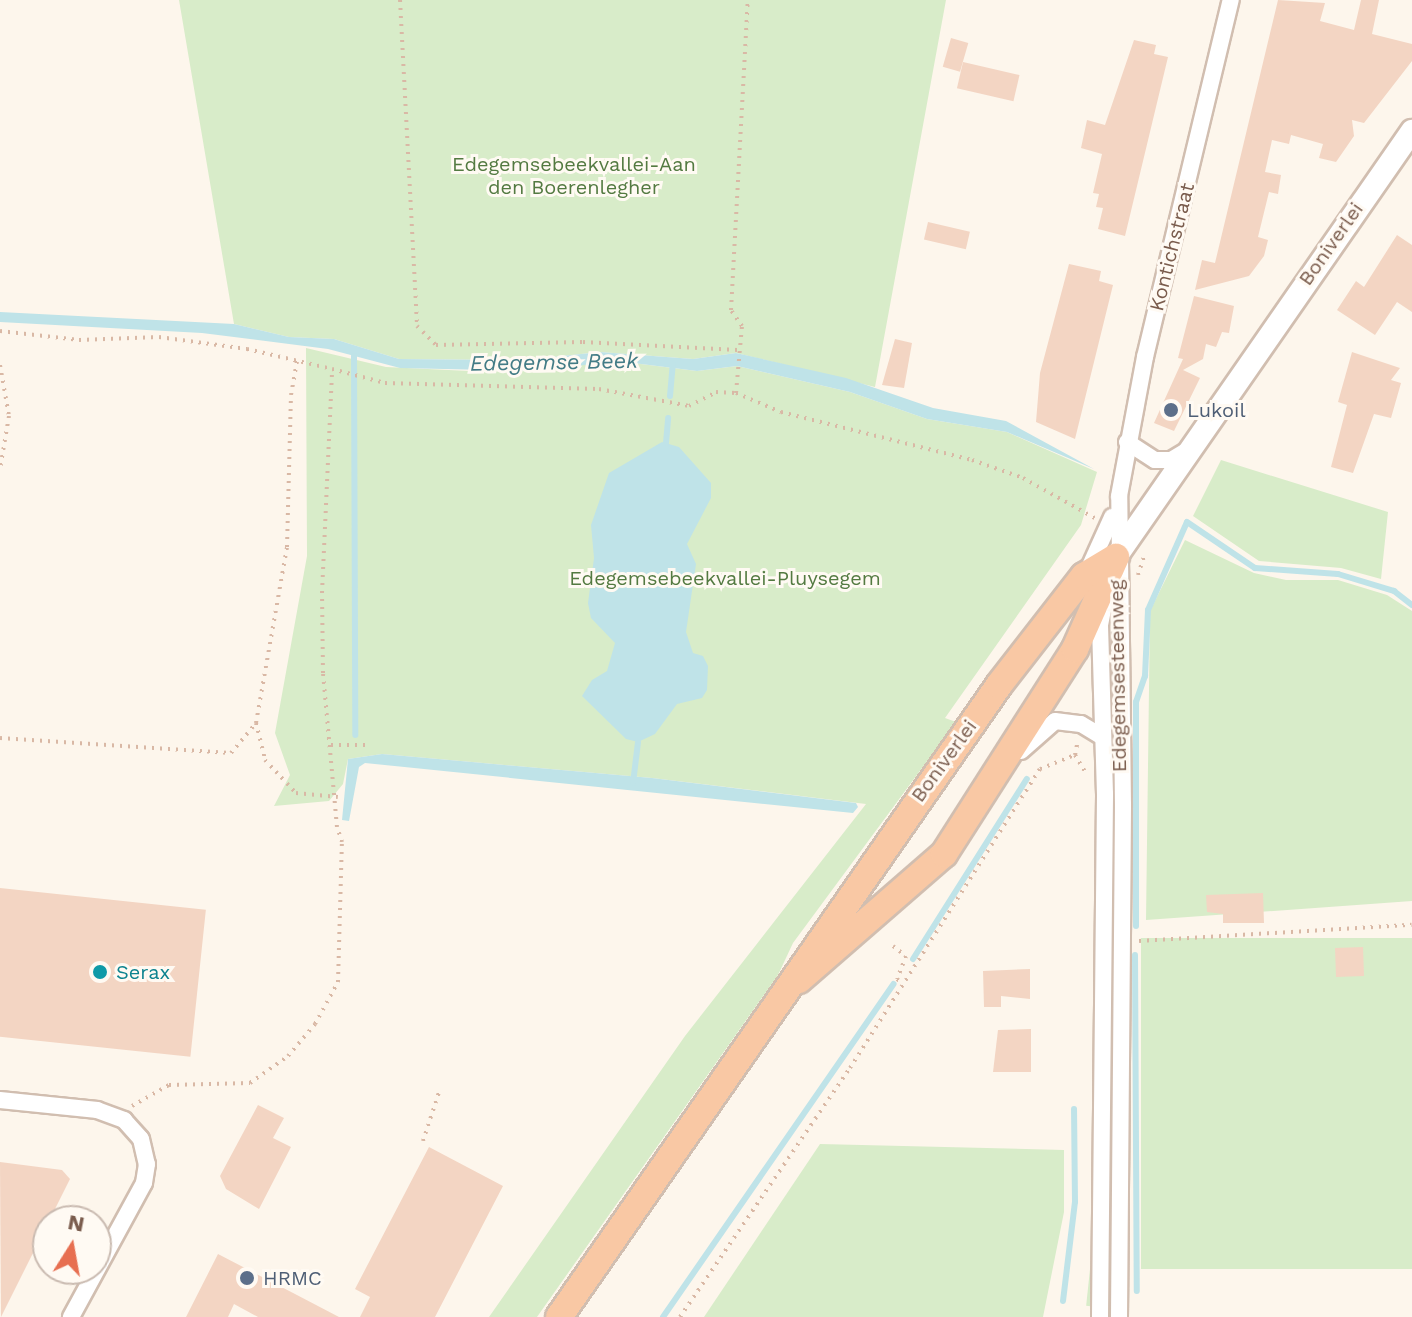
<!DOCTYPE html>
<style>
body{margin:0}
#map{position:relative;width:1412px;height:1317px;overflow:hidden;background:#fdf6ec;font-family:"Work Sans",sans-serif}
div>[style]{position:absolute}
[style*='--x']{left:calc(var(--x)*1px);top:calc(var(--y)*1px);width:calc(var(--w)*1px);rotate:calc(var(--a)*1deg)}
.green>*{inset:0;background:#d8ecc9;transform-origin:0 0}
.water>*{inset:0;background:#bfe3e8}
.stream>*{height:6px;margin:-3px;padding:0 3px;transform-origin:3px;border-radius:3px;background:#bfe3e8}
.building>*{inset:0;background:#f3d5c3;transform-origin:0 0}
.path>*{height:4px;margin-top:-2px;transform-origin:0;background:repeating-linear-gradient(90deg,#d9b8a5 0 2px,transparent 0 8px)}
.roads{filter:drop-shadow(2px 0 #d1beb0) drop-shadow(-2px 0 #d1beb0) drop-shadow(0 2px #d1beb0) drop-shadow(0 -2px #d1beb0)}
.minor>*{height:16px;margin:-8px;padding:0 8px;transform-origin:8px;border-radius:8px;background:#fff}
.secondary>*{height:22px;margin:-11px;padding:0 11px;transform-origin:11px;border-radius:11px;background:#fff}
.trunk>*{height:26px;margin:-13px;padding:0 13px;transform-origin:13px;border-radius:13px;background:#f9c8a4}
.dots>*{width:22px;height:22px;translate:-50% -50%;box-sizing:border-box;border:4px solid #fffaf3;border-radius:50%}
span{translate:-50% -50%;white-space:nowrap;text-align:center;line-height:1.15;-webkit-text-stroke:6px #fffaf3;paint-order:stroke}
.park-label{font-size:20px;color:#537a41}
.street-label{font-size:20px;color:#7a5c4d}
.service-label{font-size:20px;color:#4e5e75}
.left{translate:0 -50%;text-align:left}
.culture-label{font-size:20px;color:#0d838f}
.water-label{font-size:22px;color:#437c86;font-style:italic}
.north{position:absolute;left:32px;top:1205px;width:80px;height:80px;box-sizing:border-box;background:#fffaf3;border:2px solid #cabbb1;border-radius:50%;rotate:11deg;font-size:22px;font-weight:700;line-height:32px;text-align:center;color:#7a5c4d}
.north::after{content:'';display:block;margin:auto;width:28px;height:36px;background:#e76f51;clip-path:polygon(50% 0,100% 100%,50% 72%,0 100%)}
</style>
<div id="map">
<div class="green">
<i style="clip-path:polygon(179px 0,946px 0,875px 387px,736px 353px,693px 359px,600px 352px,524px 360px,399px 359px,334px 339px,289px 337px,234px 324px)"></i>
<i style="clip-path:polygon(306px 348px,386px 367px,490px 372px,617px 361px,697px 371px,737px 366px,850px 392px,927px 419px,1007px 432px,1097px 472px,1081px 525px,945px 718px,956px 722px,793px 943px,778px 975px,537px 1317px,489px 1317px,685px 1036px,866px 804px,652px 778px,382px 754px,348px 759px,343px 784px,329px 801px,274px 806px,290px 775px,275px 733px,307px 556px)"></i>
<i style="clip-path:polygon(1221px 460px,1388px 512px,1381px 579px,1341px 568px,1259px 561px,1193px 516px)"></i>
<i style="clip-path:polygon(1185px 540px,1254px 573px,1286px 580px,1338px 580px,1387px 595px,1412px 611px,1412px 901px,1146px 920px,1150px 611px)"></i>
<i style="clip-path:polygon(1109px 795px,1117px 805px,1118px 928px,1109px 928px)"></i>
<i style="left:1412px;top:938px;width:331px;height:271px;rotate:90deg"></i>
<i style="left:1108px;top:1098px;width:9px;height:209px;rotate:6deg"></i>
<i style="clip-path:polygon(820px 1144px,1064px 1150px,1064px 1212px,1043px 1317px,704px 1317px)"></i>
</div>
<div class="water">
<i style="clip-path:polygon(0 312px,234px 324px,289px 337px,334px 339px,399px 359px,524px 360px,600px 352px,693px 359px,736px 353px,846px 378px,933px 408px,1006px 421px,1094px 469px,1007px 432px,927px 419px,850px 392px,737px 366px,697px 371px,617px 361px,535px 371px,400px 368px,328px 349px,202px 333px,0 322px)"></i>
<i style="clip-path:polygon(662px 442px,679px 447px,711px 483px,711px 498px,687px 544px,696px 564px,686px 632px,693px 653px,703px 656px,708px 666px,707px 690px,702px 698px,677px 704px,655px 734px,638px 742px,626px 739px,582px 696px,592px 680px,607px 671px,615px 643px,591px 618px,588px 603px,594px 558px,591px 525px,609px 473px)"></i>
<i style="clip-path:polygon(382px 754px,652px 778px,856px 803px,858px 807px,853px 813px,365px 763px,359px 767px,349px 821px,342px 820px,348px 759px)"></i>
</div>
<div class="stream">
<i style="--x:354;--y:356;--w:379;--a:89.8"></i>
<i style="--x:670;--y:396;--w:32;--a:-85"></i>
<i style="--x:666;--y:443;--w:25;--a:-85"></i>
<i style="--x:633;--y:783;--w:41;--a:-83"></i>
<i style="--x:1136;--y:926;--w:224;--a:-90"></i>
<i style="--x:1136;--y:702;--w:28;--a:-71"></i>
<i style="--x:1145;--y:676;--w:66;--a:-87.4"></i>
<i style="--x:1148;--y:610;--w:96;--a:-66.1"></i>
<i style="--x:1187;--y:522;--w:82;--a:34.1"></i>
<i style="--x:1255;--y:568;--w:83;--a:4.1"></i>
<i style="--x:1338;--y:574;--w:59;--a:16.9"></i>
<i style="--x:1394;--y:591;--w:23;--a:38"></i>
<i style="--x:1135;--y:955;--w:336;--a:89.7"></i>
<i style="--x:913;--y:959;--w:213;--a:-57.7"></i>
<i style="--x:1063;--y:1301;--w:100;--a:-83.1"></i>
<i style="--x:1075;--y:1202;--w:93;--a:-90.6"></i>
<i style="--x:663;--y:1317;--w:405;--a:-55.3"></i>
</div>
<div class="building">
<i style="clip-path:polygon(1278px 0,1325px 3px,1320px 21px,1354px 30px,1361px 0,1379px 0,1372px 34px,1412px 44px,1412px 61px,1364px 123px,1352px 120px,1354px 136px,1336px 162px,1319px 158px,1323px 144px,1291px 135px,1289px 144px,1272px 140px,1265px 172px,1281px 175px,1278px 194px,1269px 192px,1258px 237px,1268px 240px,1264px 256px,1249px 276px,1195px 290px,1202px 260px,1215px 263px)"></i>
<i style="left:951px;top:38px;width:18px;height:30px;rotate:16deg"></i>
<i style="clip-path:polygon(1134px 40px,1156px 45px,1154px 54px,1168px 57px,1125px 236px,1098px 229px,1103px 208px,1096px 207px,1099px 194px,1093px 193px,1102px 154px,1081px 148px,1087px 120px,1105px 125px)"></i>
<i style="left:963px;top:62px;width:58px;height:27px;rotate:13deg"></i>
<i style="left:928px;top:222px;width:43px;height:18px;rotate:13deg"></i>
<i style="clip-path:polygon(1397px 235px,1412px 245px,1412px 312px,1397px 302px,1375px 335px,1337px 310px,1356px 281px,1364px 287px)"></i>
<i style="clip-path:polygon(1069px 264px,1101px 271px,1099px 281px,1113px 285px,1075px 439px,1036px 422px,1040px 373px)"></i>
<i style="clip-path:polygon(1194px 296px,1234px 306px,1229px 333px,1222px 332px,1216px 347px,1206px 344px,1203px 359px,1183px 370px,1200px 378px,1174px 431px,1154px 423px,1183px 359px,1178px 358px)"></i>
<i style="clip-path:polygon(895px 339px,912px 343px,904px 388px,882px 385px)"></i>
<i style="clip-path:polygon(1352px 352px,1400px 368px,1391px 380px,1401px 383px,1391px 418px,1374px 414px,1353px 473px,1331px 467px,1347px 405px,1338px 402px)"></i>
<i style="left:0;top:888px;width:207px;height:148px;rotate:6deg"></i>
<i style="clip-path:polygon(1263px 893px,1264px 923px,1223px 923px,1223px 914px,1207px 912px,1206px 895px)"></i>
<i style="left:1363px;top:947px;width:29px;height:28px;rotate:88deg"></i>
<i style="clip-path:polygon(1030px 969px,1030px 999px,1001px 996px,1001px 1007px,984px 1007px,983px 971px)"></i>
<i style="clip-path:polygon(1031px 1029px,1031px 1072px,993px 1072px,998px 1030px)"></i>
<i style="clip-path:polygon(258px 1105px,284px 1118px,273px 1138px,291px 1147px,259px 1209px,226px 1189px,220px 1176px)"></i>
<i style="clip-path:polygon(429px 1147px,503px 1186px,435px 1317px,360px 1317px,370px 1297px,355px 1289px)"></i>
<i style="clip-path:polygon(0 1162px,62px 1170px,70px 1179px,1px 1317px)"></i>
<i style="clip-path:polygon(218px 1254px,295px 1294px,339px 1317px,258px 1317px,234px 1304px,228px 1317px,186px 1317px)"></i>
</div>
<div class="path">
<i style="--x:400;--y:0;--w:326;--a:87"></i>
<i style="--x:417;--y:326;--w:27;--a:45"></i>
<i style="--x:436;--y:345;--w:147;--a:-1.2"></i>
<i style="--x:583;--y:342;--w:155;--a:3"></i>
<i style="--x:0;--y:331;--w:80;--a:6.5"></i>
<i style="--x:79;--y:340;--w:80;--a:-2.1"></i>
<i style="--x:159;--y:337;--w:89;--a:7.8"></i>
<i style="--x:247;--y:349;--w:87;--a:13.2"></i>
<i style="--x:0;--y:365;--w:52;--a:80"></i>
<i style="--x:9;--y:416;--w:54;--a:99.6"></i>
<i style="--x:736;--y:393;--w:67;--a:-84.9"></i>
<i style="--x:742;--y:326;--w:19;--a:-125"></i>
<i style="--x:731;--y:310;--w:310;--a:-86.9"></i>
<i style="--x:1138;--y:575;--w:23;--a:-72"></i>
<i style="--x:256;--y:723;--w:38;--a:76"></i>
<i style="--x:265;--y:760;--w:45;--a:46.8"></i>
<i style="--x:296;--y:793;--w:42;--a:5.4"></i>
<i style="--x:0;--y:738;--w:231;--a:3.7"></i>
<i style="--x:231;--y:753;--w:39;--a:-50"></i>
<i style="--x:256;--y:723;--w:179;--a:-80"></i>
<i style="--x:287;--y:547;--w:152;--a:-88.5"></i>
<i style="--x:291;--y:395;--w:35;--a:-80"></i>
<i style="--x:331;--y:745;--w:36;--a:0"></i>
<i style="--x:1075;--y:755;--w:21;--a:59"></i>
<i style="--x:1139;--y:941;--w:273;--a:-3.4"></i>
<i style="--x:893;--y:946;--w:16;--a:38"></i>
<i style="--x:906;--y:956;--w:25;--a:111"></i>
<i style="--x:897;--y:979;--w:6;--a:39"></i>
<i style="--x:132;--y:1106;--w:43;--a:-29.6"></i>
<i style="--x:169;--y:1085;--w:81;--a:-1.4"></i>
<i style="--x:250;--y:1083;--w:47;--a:-35.4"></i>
<i style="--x:288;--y:1056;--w:42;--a:-49.8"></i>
<i style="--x:315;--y:1024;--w:48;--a:-61.3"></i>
<i style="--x:338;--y:982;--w:140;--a:-88.4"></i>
<i style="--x:342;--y:842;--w:16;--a:-108"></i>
<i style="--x:337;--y:827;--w:155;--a:-95.2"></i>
<i style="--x:323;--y:673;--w:80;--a:-90.7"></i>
<i style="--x:322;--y:593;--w:224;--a:-87.4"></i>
<i style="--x:332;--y:369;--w:55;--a:14.8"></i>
<i style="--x:385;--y:383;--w:214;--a:1.6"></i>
<i style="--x:599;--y:389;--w:92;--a:10.7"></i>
<i style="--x:689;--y:406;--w:30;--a:-27"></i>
<i style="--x:716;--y:392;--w:20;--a:3"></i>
<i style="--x:736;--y:393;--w:49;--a:22.9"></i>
<i style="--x:781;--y:412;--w:197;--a:14.1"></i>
<i style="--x:972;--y:460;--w:54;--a:19.4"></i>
<i style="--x:1023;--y:478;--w:82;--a:29.1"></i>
<i style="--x:423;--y:1141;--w:52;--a:-71.9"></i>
<i style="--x:680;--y:1317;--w:301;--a:-55.7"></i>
<i style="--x:850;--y:1068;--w:354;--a:-57.6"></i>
<i style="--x:1040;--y:769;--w:38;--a:-22"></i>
<i style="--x:1075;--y:755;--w:15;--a:-79"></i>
</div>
<div class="roads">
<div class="minor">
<i style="--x:1127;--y:442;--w:33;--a:33"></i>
<i style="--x:1155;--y:460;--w:16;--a:0"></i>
<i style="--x:1171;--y:460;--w:17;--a:-31"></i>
<i style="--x:1089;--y:568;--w:56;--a:-65.7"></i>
<i style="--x:1021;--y:751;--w:45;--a:-41.4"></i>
<i style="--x:1055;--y:721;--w:26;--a:7"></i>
<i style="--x:1081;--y:724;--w:23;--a:31"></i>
<i style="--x:0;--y:1100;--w:98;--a:5.9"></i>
<i style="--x:97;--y:1110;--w:29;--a:20"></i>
<i style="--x:124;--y:1120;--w:25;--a:48"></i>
<i style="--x:141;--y:1139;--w:26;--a:77"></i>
<i style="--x:147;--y:1164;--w:19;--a:99"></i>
<i style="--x:144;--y:1183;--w:153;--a:118.6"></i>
<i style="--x:1100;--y:1317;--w:523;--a:-89.45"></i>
<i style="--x:1105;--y:794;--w:169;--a:-91.7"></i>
<i style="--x:1100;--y:625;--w:20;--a:-79"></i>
<i style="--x:1119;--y:1317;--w:513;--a:-89.55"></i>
<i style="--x:1123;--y:804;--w:308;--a:-90.7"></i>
<i style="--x:1119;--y:496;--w:141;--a:-79.4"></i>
<i style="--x:1145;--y:357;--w:367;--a:-76.5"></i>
</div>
<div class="secondary">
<i style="--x:1116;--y:557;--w:519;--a:-55.21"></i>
</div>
<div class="trunk">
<i style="--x:799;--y:980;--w:192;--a:-41"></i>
<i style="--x:944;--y:854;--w:243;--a:-57.4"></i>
<i style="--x:1075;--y:649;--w:101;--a:-66"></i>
<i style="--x:559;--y:1317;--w:770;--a:-55.15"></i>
<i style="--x:999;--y:685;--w:138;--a:-52.1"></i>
<i style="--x:1084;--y:576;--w:37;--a:-31"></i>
</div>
</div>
<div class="dots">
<i style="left:1171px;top:410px;background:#5c6f8a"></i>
<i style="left:100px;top:972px;background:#0f9aa8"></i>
<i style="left:247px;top:1278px;background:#5c6f8a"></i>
</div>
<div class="park-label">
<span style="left:574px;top:176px">Edegemsebeekvallei-Aan<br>den Boerenlegher</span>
<span style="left:725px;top:578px">Edegemsebeekvallei-Pluysegem</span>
</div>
<div class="street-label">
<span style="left:1331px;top:244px;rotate:-55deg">Boniverlei</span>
<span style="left:1172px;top:247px;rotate:-76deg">Kontichstraat</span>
<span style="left:1118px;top:676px;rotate:-91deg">Edegemsesteenweg</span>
<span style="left:944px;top:761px;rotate:-54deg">Boniverlei</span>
</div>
<div class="service-label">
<span class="left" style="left:1187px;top:410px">Lukoil</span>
<span class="left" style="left:263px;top:1278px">HRMC</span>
</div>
<div class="culture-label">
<span class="left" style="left:116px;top:972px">Serax</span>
</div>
<div class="water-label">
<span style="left:554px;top:362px;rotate:-1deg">Edegemse Beek</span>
</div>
<div class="north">N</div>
</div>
